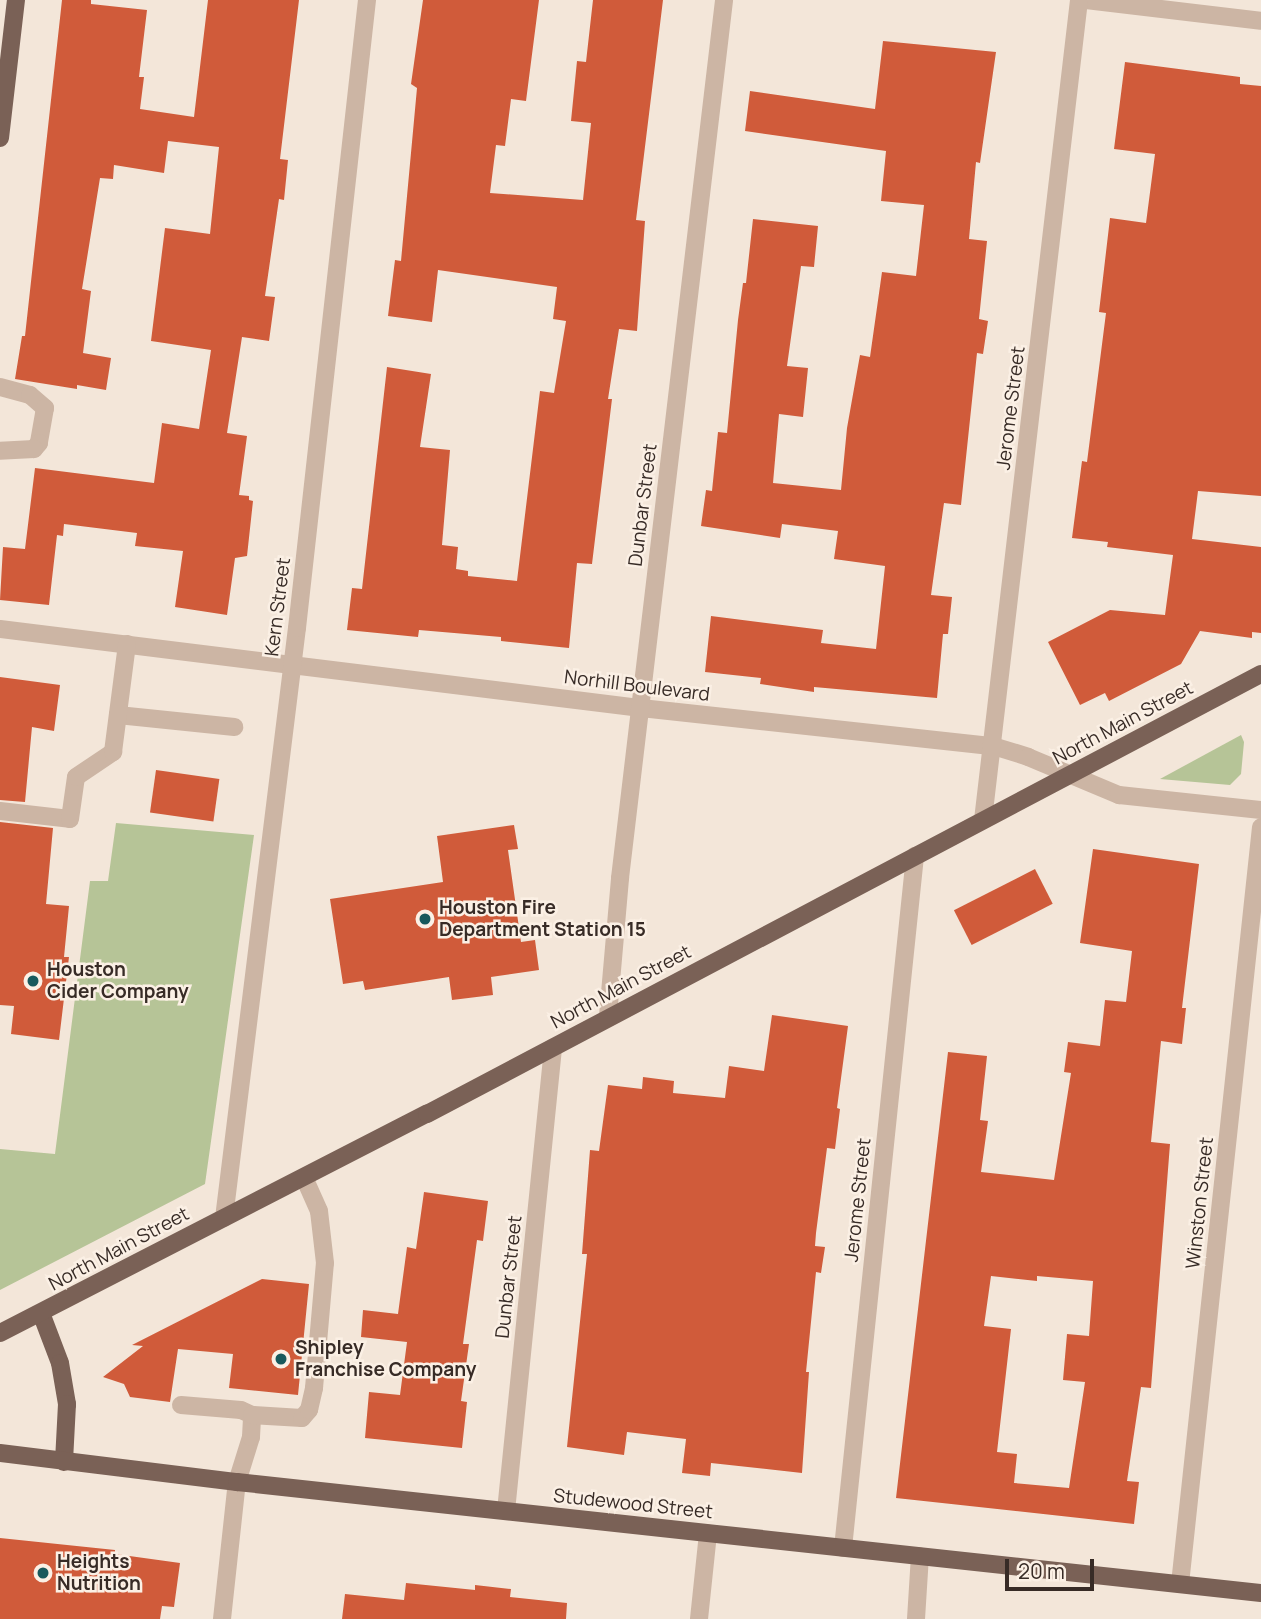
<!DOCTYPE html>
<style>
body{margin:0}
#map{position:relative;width:1261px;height:1619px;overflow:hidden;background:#f3e6d9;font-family:Manrope,sans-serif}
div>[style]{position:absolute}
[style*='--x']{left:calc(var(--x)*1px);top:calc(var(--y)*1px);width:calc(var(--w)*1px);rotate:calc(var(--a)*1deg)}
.green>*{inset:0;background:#b6c497}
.building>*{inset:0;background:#d05b3a;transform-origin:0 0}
.minor>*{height:18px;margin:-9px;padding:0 9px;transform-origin:9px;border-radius:9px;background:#ccb5a4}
.major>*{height:18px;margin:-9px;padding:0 9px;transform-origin:9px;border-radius:9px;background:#7a6156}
.dots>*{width:19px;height:19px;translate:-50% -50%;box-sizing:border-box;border:4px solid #fbf0e5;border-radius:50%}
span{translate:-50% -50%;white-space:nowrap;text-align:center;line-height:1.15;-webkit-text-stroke:5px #fbf0e5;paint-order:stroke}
.street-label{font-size:19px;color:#372b26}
.poi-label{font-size:19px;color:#372b26;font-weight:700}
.left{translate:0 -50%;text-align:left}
.scale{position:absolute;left:1005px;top:1559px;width:89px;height:32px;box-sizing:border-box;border:4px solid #372b26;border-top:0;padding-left:9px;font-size:21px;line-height:24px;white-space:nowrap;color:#372b26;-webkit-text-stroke:5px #fbf0e5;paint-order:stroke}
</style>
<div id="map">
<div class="green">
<i style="clip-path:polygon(1241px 735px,1244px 742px,1241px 774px,1230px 785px,1160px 779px)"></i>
<i style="clip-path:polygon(116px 823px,254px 835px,205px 1184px,0 1290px,0 1149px,55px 1154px,90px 881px,108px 881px)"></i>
</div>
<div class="building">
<i style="clip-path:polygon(62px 0,91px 0,91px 4px,147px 10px,139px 77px,144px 77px,140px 109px,194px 117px,208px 0,299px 0,280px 159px,288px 160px,284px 200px,279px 199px,265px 296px,275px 297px,269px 341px,242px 337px,227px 433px,247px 436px,239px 495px,249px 496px,249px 500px,253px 501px,247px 556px,235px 558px,227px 615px,175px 607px,183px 551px,135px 546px,137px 533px,64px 524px,63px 536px,57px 535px,49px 605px,0 600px,3px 547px,25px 549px,35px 468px,154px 483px,162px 423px,199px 429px,211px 350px,151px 341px,165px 228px,210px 234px,219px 147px,168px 141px,164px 173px,114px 165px,113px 179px,100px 178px,82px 289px,91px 291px,83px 353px,111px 358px,106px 390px,77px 385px,77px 389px,15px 379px,22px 336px,25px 336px)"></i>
<i style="clip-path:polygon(423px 0,539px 0,526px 101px,511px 99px,505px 146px,496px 145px,490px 193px,583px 200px,591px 123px,571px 121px,577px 61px,586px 62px,593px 0,663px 0,636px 220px,645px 221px,637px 331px,619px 329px,608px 399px,612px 399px,592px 564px,577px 563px,569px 648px,501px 641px,501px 637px,419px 630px,418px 637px,347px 630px,352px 588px,362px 589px,387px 367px,431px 374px,420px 447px,450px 450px,442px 545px,458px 547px,456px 569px,468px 571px,468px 576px,517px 581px,540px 391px,554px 393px,566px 321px,553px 319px,557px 287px,438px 270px,432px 322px,388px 316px,395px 260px,401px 261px,417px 88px,411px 84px)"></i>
<i style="clip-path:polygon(883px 41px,996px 52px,980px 163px,976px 162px,969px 239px,987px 241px,979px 319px,988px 321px,983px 354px,977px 353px,961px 505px,944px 503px,931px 595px,952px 597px,948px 634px,943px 634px,937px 698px,814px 687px,814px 692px,760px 684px,761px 678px,705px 672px,711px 616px,823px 630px,821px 643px,876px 649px,885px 566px,834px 559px,838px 531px,782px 524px,780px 538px,701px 526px,706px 490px,712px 491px,718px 432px,727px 433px,738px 320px,743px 283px,746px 283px,753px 219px,818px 226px,814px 267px,801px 266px,787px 366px,808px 368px,803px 417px,779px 414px,773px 483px,841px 490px,847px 428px,860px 355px,870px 357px,882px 272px,916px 276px,924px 205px,881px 201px,886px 151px,745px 131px,750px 91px,875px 109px)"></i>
<i style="clip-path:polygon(1125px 62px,1240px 77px,1240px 84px,1261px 86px,1261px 496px,1198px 491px,1192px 539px,1261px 547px,1261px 633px,1252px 632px,1252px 638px,1200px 631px,1181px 664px,1109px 701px,1105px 693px,1080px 705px,1048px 642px,1110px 610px,1165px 615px,1173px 555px,1107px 547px,1108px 542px,1072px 538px,1082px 461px,1087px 462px,1106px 313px,1099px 312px,1110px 218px,1146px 223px,1155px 154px,1114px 149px)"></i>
<i style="clip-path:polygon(0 677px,60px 685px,54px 731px,32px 727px,25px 802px,0 800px)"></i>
<i style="left:156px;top:770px;width:64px;height:43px;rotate:8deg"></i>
<i style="clip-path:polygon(0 822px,53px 828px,46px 904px,69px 906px,64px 957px,69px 957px,59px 1040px,11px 1034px,14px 1006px,0 1005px)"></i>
<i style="clip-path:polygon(514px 825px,518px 849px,508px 850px,521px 942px,535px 940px,539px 970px,491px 977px,493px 995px,452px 1000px,449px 977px,365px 990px,363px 981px,343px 984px,330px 899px,443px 882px,437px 836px)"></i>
<i style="clip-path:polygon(evenodd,1093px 849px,1199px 864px,1182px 1008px,1186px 1008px,1182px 1044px,1161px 1041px,1151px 1142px,1170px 1144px,1151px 1388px,1141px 1387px,1127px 1481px,1139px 1482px,1134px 1524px,896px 1498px,948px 1052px,987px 1056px,980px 1120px,988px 1121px,981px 1172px,1054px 1180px,1071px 1073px,1064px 1072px,1068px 1042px,1100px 1046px,1105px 1000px,1126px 1002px,1132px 951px,1080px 943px,1093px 849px,991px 1276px,1037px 1281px,1037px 1276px,1093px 1281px,1089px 1336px,1067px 1334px,1063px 1380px,1085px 1382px,1069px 1488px,1014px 1483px,1017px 1454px,997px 1452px,1011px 1329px,984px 1326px,991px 1276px)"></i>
<i style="left:1035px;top:869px;width:39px;height:91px;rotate:63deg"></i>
<i style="clip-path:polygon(772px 1015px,848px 1026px,837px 1108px,840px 1109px,835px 1149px,827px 1148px,816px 1233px,815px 1246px,825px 1247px,821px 1273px,816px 1272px,806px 1372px,809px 1372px,802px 1473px,711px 1463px,710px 1476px,682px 1473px,686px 1439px,627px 1432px,624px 1455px,567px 1447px,587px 1254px,582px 1254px,590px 1150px,599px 1151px,608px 1085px,642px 1089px,643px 1077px,674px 1081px,673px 1093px,725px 1098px,729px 1066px,764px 1071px)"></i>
<i style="clip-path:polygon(424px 1192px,488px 1201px,483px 1241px,477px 1240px,463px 1344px,469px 1344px,461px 1401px,467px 1402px,462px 1448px,365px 1438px,369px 1392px,400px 1395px,407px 1342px,361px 1337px,363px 1310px,398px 1314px,407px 1247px,416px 1249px)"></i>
<i style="clip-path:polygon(262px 1279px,309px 1284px,298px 1395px,229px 1388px,233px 1354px,178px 1349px,170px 1402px,130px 1397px,124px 1384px,103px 1377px,143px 1346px,132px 1345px)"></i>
<i style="clip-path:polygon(0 1538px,115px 1550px,115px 1554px,180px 1563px,174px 1607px,162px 1606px,160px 1619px,0 1619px)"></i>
<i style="clip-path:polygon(406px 1583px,475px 1590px,475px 1585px,511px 1589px,510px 1597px,567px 1603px,566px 1619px,342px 1619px,345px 1594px,404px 1600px)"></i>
</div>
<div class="minor">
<i style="--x:1086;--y:0;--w:176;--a:6.8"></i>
<i style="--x:0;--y:387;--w:31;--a:15"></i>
<i style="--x:30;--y:395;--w:20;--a:41"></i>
<i style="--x:45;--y:408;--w:36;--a:100"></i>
<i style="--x:39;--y:443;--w:8;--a:130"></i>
<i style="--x:34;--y:449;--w:34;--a:177"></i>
<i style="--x:0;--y:629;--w:646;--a:7.03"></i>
<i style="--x:641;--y:708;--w:354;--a:6.2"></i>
<i style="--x:993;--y:746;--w:37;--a:17"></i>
<i style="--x:1028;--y:757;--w:99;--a:22.7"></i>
<i style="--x:1119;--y:795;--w:143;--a:6"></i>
<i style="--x:118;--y:715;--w:117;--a:5.9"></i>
<i style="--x:0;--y:811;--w:70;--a:6.5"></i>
<i style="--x:70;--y:819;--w:42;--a:-81.9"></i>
<i style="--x:76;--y:777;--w:45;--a:-34"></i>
<i style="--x:113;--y:752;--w:109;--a:-82.6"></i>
<i style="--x:983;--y:820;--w:826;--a:-83.32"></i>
<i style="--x:608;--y:1016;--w:139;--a:-85"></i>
<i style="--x:620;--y:878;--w:884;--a:-83.24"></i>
<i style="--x:224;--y:1218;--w:594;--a:-82.95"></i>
<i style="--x:297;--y:628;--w:632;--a:-83.64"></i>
<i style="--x:181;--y:1405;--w:60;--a:4.8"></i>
<i style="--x:241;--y:1410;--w:12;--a:24"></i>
<i style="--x:506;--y:1511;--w:466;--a:-84.2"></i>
<i style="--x:843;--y:1548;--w:696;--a:-84.06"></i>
<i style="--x:1180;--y:1584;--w:761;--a:-83.89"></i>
<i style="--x:222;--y:1619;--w:138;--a:-83.8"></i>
<i style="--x:237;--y:1482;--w:47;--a:-72.7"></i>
<i style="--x:251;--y:1437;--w:22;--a:-87"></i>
<i style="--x:252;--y:1415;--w:50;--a:3.4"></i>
<i style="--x:302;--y:1418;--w:11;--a:-49"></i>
<i style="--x:309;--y:1410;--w:23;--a:-77"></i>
<i style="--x:314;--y:1388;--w:125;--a:-85"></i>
<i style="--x:325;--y:1263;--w:52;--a:-96.6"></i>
<i style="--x:319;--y:1211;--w:36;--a:-114"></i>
<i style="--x:699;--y:1619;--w:86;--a:-84"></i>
<i style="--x:916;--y:1619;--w:63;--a:-86.4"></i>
</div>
<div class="major">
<i style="--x:0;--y:138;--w:139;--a:-83.4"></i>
<i style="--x:41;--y:1313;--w:53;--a:69.2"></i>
<i style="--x:60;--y:1363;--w:42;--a:80.3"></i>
<i style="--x:67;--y:1404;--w:58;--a:93"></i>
<i style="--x:0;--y:1333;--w:480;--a:-27.2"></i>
<i style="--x:427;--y:1114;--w:943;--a:-27.82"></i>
<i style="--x:0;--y:1453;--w:239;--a:7"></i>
<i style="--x:237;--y:1482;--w:1030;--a:6.19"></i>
</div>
<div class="dots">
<i style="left:425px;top:919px;background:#18595c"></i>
<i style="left:33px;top:981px;background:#18595c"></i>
<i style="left:281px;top:1359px;background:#18595c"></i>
<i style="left:43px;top:1573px;background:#18595c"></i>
</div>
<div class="street-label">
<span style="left:1011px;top:408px;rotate:-83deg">Jerome Street</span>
<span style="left:643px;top:505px;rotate:-83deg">Dunbar Street</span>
<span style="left:278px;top:607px;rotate:-83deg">Kern Street</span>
<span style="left:637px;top:686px;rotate:7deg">Norhill Boulevard</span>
<span style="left:1123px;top:723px;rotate:-28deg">North Main Street</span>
<span style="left:621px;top:987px;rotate:-28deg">North Main Street</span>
<span style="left:858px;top:1200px;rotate:-84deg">Jerome Street</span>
<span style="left:1200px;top:1203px;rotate:-84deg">Winston Street</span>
<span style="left:119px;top:1249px;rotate:-28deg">North Main Street</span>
<span style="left:509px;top:1277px;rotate:-84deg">Dunbar Street</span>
<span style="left:633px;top:1504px;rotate:6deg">Studewood Street</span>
</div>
<div class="poi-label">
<span class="left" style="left:439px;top:919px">Houston Fire<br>Department Station 15</span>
<span class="left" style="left:47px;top:981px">Houston<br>Cider Company</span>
<span class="left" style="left:295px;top:1359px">Shipley<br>Franchise Company</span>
<span class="left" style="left:57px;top:1573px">Heights<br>Nutrition</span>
</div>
<div class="scale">20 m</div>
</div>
